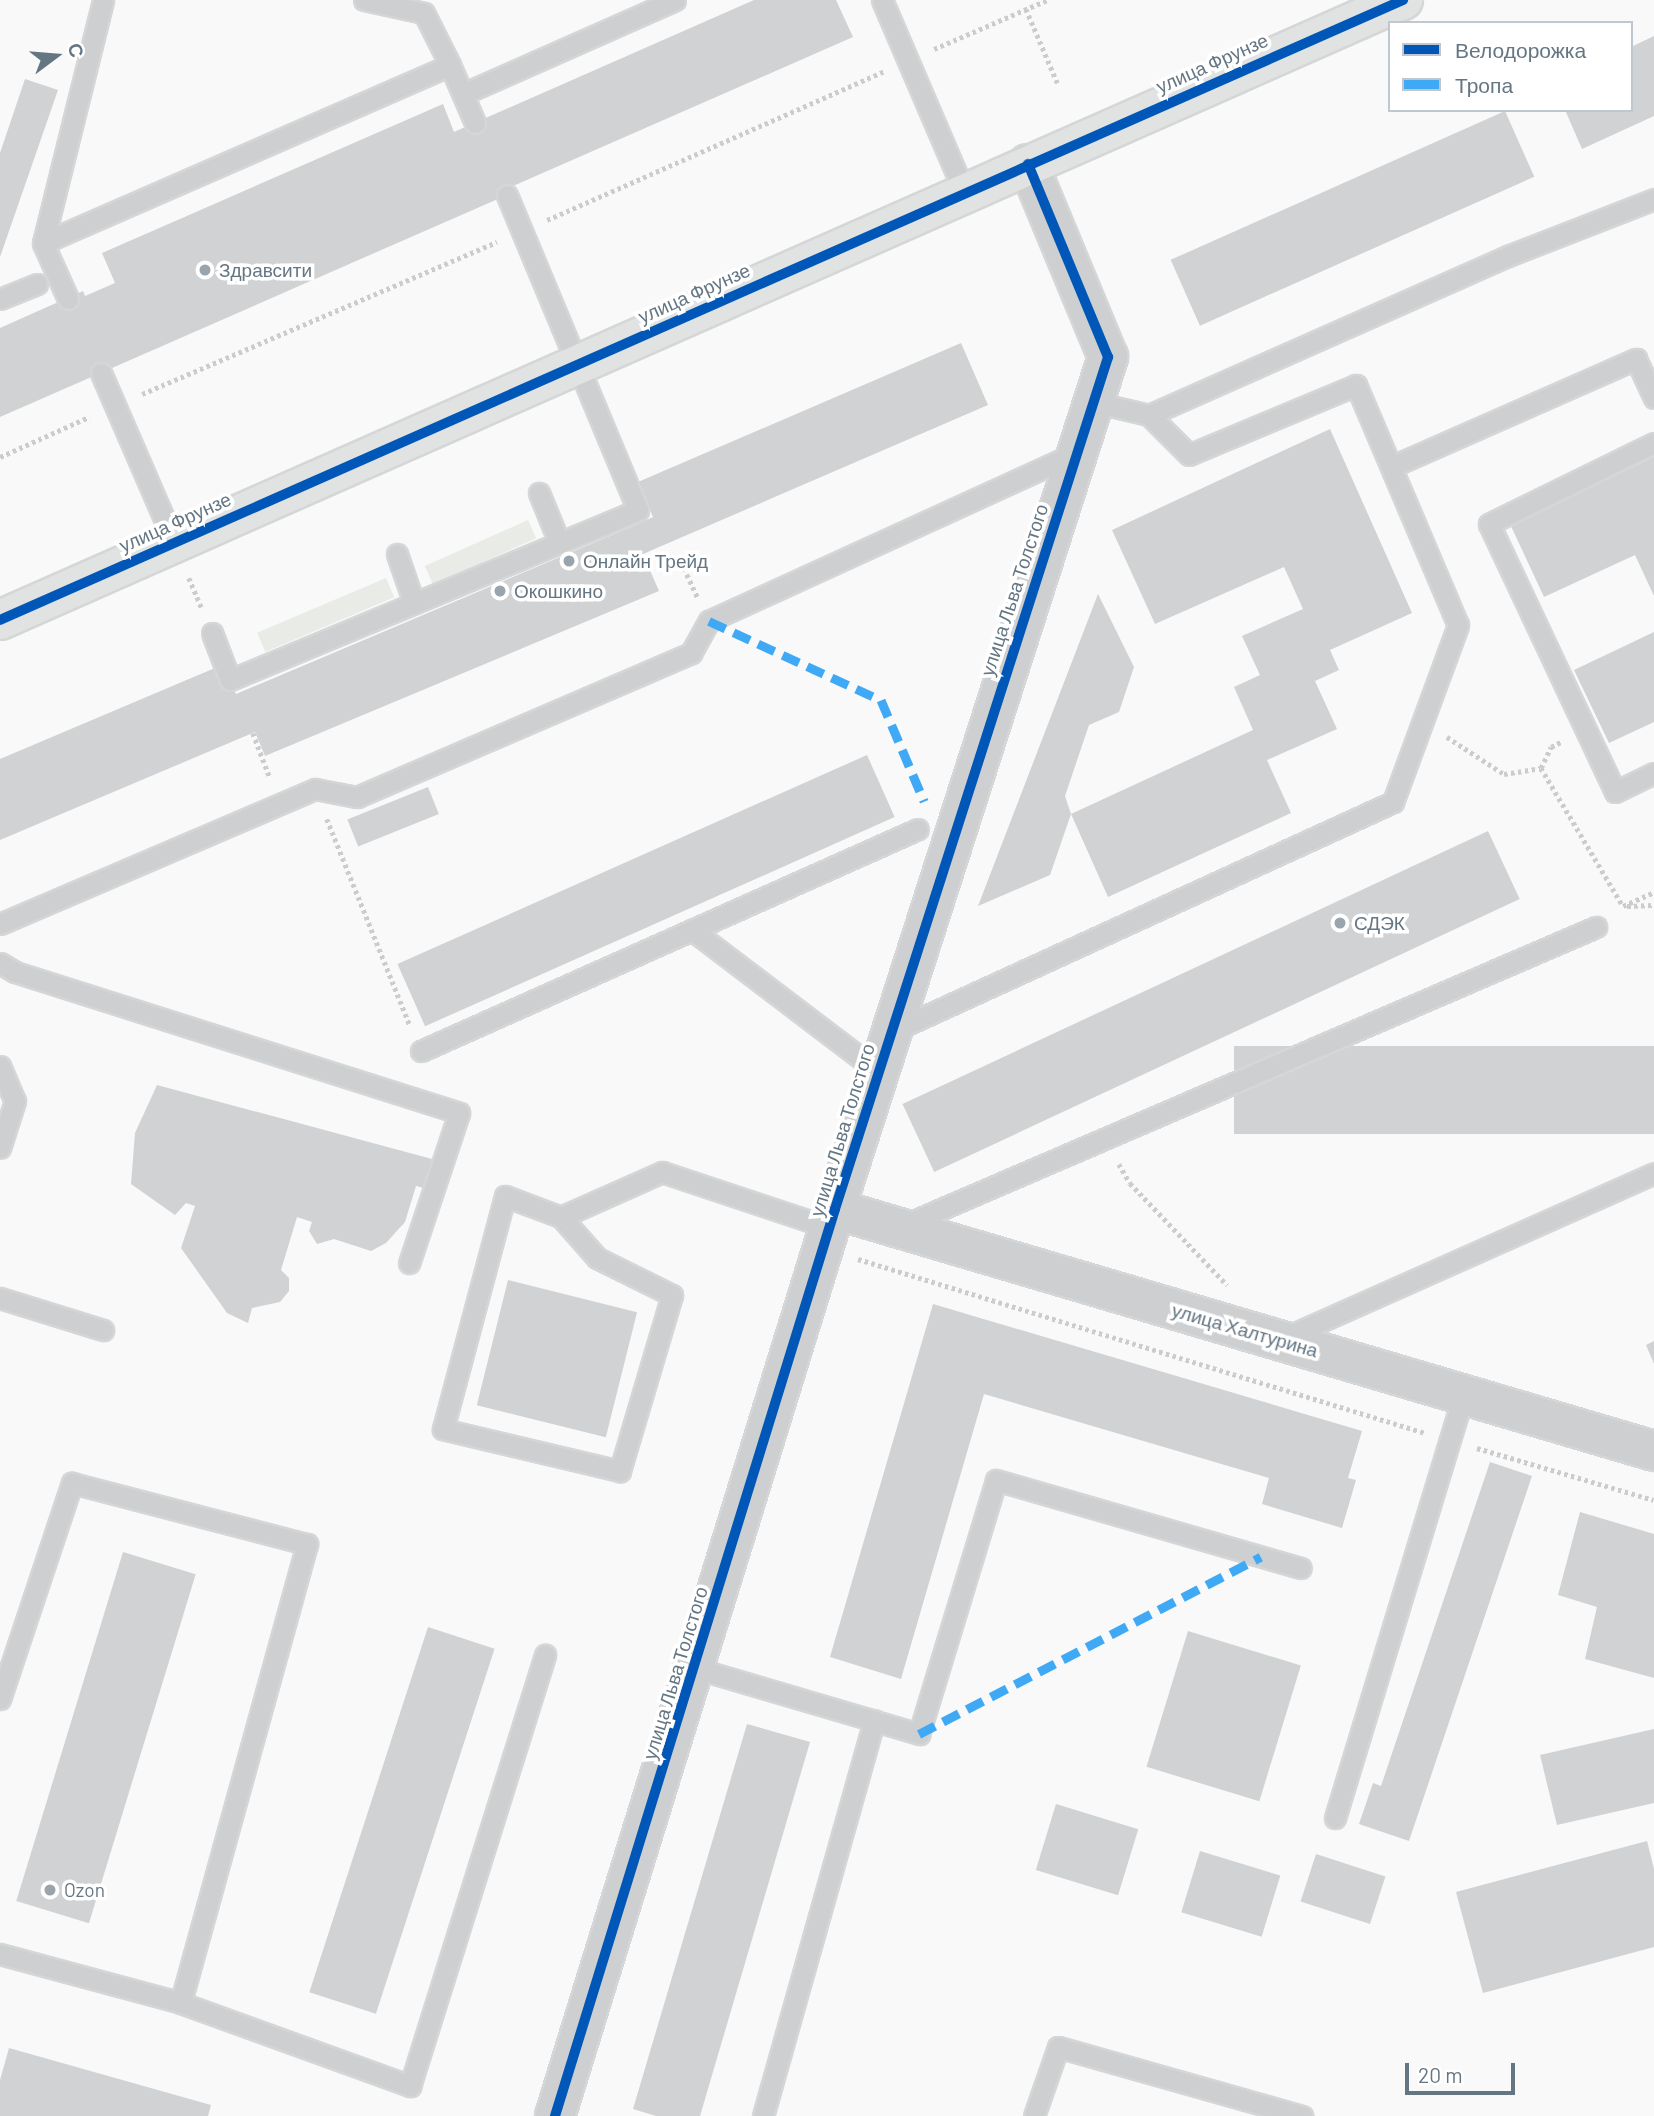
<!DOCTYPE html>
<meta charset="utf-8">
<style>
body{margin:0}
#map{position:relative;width:1654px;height:2116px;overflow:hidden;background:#f9f9f9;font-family:Barlow,sans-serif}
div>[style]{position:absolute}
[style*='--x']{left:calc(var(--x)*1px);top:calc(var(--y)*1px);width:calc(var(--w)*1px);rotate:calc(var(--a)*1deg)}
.green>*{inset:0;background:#e8ebe6;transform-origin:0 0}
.building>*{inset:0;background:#d0d2d3;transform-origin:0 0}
.path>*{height:4.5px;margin-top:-2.25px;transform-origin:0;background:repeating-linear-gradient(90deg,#cbcccd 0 3.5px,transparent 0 7px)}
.roads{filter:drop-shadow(2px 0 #d5d6d7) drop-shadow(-2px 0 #d5d6d7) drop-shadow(0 2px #d5d6d7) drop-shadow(0 -2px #d5d6d7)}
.lane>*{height:19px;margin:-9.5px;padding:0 9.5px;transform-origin:9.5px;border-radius:9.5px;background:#cecfd0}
.street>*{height:38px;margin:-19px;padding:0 19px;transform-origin:19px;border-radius:19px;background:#cecfd0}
.secondary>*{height:38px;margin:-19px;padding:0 19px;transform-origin:19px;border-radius:19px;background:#e1e2e2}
.quiet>*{height:9px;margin-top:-4.5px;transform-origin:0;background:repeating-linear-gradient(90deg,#3fa9f5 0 18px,transparent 0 27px)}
.cycleway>*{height:10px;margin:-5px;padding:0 5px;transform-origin:5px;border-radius:5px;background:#0057b8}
.dots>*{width:19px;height:19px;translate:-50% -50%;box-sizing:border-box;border:4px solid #fff;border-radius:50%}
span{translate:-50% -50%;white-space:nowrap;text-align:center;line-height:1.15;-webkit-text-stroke:7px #fff;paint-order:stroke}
.street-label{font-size:19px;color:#657683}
.poi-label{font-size:19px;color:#657683}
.left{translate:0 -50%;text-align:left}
.legend{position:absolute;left:1388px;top:21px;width:245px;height:91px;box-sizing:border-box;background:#fff;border:2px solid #c1c8cd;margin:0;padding:9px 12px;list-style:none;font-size:21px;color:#657683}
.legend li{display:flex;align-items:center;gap:14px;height:35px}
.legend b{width:35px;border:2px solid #c1c8cd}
.north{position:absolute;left:21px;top:21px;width:70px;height:70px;-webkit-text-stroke:5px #fff;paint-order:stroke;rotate:74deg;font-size:19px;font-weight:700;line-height:28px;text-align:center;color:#657683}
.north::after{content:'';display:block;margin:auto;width:24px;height:32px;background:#657683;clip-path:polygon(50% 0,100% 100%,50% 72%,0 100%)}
.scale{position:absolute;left:1405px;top:2063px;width:110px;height:32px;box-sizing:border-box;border:4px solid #657683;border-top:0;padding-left:9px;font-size:21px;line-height:24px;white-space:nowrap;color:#657683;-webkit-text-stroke:5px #fff;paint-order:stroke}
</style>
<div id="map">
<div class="green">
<i style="left:528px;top:520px;width:20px;height:113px;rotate:66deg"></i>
<i style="left:386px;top:578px;width:21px;height:140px;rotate:67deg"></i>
</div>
<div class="building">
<i style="clip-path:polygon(754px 0,836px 0,853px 37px,513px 186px,516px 191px,0 417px,0 328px,83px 291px,85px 296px,115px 283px,102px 253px,443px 104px,454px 132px)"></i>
<i style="clip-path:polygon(1654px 36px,1654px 116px,1582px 149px,1565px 110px,1631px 110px,1631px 47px)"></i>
<i style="clip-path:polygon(25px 79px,58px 90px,0 257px,0 153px)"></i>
<i style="left:1505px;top:111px;width:72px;height:366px;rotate:66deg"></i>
<i style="clip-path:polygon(961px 343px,988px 405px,643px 554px,659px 591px,265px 756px,255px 732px,0 840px,0 759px,222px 665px,236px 694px,631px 527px,653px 517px,638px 482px)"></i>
<i style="clip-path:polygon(1330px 429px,1412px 613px,1330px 650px,1339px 670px,1315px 681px,1337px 729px,1267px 760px,1291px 813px,1108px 897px,1071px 814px,1050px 875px,978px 906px,1098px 594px,1134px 667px,1119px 712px,1089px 725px,1065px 796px,1071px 814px,1253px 730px,1234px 687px,1260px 675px,1242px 636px,1303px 609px,1284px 567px,1155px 624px,1112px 530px)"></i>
<i style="clip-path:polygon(1654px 457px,1654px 596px,1635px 555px,1544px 597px,1510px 524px)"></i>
<i style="clip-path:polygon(1654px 632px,1654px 722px,1609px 743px,1574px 670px)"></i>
<i style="left:867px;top:755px;width:68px;height:514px;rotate:66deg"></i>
<i style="left:428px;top:787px;width:29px;height:87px;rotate:68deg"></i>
<i style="left:1488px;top:831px;width:75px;height:646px;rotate:65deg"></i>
<i style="left:1654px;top:1046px;width:88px;height:420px;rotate:90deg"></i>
<i style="clip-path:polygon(157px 1085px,432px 1159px,424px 1188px,416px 1186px,405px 1222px,386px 1243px,371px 1251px,334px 1239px,317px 1244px,309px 1231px,312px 1222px,297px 1217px,281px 1270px,289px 1278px,289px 1291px,280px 1302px,252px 1308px,248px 1323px,227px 1313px,181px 1248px,195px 1206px,186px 1203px,175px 1215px,131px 1184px,135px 1133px)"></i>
<i style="left:508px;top:1280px;width:133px;height:129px;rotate:14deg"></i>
<i style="clip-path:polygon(933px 1304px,1362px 1431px,1348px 1478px,1356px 1480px,1342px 1528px,1262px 1504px,1269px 1478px,984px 1394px,901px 1679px,830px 1657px)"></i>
<i style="clip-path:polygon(1654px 1341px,1654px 1364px,1646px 1345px)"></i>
<i style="clip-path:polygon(1490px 1462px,1532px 1476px,1409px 1841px,1359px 1824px,1373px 1783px,1381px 1786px)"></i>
<i style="clip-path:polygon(1580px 1512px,1654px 1534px,1654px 1678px,1585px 1659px,1597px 1607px,1558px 1595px)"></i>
<i style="left:123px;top:1552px;width:76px;height:365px;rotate:17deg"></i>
<i style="left:428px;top:1627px;width:70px;height:384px;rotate:18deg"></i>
<i style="left:1188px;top:1631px;width:118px;height:142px;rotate:17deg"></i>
<i style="clip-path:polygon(747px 1724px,810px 1742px,700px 2116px,656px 2116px,633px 2109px)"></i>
<i style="clip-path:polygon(1654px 1729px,1654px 1803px,1557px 1825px,1540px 1755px)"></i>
<i style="left:1056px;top:1804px;width:86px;height:69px;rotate:17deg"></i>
<i style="clip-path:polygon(1647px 1841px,1654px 1869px,1654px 1947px,1483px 1993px,1456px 1892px)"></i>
<i style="left:1200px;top:1851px;width:84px;height:64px;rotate:17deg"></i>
<i style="left:1316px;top:1854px;width:73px;height:50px;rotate:18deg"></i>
<i style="clip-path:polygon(9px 2048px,211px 2105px,208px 2116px,0 2116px,0 2080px)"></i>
</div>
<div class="path">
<i style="--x:1026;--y:9;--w:82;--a:66.9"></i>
<i style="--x:934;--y:49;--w:123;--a:-23.4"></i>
<i style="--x:547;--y:220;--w:369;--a:-23.8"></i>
<i style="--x:142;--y:394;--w:386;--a:-23.2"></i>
<i style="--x:0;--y:457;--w:98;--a:-24.2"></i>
<i style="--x:684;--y:568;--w:33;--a:65"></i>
<i style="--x:189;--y:578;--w:34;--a:67"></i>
<i style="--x:253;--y:733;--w:48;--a:69.3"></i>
<i style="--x:1447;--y:737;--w:68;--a:33"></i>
<i style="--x:1504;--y:774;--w:37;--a:-9"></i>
<i style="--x:1541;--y:768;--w:161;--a:59.3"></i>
<i style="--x:1623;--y:906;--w:34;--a:-24"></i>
<i style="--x:1541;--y:768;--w:23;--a:-65"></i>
<i style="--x:1551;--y:747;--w:11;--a:-27"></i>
<i style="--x:327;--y:819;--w:222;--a:68.1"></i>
<i style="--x:1627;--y:906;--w:27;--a:-2"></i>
<i style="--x:1119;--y:1164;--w:22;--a:60"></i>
<i style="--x:1130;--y:1183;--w:141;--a:46.4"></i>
<i style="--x:858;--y:1259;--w:593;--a:17.06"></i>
<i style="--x:1477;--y:1448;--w:184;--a:16.4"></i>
</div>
<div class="roads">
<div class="lane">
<i style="--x:364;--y:0;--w:61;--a:12.2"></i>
<i style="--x:424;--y:13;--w:58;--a:63.4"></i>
<i style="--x:882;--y:0;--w:208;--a:66.8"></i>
<i style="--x:463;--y:94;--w:232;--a:-23.9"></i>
<i style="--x:43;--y:243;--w:444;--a:-23.6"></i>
<i style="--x:450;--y:65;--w:63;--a:66.7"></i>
<i style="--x:0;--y:299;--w:40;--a:-22"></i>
<i style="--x:68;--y:299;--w:61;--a:-114.1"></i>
<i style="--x:43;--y:243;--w:250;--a:-76.1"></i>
<i style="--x:101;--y:373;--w:184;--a:66.6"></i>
<i style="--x:1149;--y:415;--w:393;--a:-23.9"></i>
<i style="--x:1508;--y:256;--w:157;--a:-21.3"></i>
<i style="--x:1654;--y:443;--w:184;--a:153.9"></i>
<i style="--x:1489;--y:524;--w:296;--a:64.8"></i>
<i style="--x:1615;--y:792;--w:43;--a:-26"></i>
<i style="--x:1393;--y:466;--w:266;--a:-23.8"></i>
<i style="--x:1636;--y:359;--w:43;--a:65.2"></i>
<i style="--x:539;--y:493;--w:53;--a:67.8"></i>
<i style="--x:397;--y:554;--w:52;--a:70.9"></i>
<i style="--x:212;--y:633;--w:50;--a:69"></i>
<i style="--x:230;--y:680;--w:442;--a:-22.6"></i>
<i style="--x:638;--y:510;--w:341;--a:-112.6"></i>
<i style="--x:0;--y:924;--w:343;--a:-23.2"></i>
<i style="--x:315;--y:789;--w:43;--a:10.8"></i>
<i style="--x:357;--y:797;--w:364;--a:-23.3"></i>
<i style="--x:691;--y:653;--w:37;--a:-61"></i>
<i style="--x:709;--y:621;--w:404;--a:-24.6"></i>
<i style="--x:692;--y:930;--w:235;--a:37.2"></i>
<i style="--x:0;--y:963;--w:17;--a:31"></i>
<i style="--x:15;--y:972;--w:466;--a:17.6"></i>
<i style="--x:459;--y:1113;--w:158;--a:108.4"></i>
<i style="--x:893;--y:1031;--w:550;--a:-24.61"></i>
<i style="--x:1393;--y:802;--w:189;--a:-69.8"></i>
<i style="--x:1458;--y:625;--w:261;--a:-113"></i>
<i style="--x:1356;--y:385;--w:181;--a:157.3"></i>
<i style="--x:1189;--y:455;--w:57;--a:-135"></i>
<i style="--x:1149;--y:415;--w:57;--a:-166.7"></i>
<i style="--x:421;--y:1051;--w:544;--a:-24.07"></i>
<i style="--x:0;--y:1066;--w:38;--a:67"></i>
<i style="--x:15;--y:1101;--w:49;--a:107.7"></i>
<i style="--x:561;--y:1217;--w:55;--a:48.7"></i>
<i style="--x:597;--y:1258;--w:84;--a:26.3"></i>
<i style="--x:672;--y:1295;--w:184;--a:106.5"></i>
<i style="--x:620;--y:1471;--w:182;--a:-166.7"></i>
<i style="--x:443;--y:1429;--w:241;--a:-75.1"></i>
<i style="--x:505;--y:1196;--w:60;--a:20.6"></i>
<i style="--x:561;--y:1217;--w:111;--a:-24"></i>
<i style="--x:662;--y:1172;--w:177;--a:18.4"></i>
<i style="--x:902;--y:1226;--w:756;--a:-23.31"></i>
<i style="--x:0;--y:1298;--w:108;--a:17.3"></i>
<i style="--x:1284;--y:1338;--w:405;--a:-24"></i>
<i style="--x:695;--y:1668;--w:234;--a:16.4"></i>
<i style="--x:919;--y:1734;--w:265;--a:-73.1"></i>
<i style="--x:996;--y:1480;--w:317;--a:16.1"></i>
<i style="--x:0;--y:1699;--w:228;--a:-71.6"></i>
<i style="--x:72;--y:1483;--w:243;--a:14.6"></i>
<i style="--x:307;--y:1544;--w:476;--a:105.4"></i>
<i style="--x:181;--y:2003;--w:244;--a:19.9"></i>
<i style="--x:410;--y:2086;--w:452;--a:-72.6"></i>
<i style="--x:1335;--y:1818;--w:443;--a:-73.1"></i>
<i style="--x:0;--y:1954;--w:188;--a:15.1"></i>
<i style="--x:763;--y:2116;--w:411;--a:-74.3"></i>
<i style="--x:1034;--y:2116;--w:73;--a:-70.8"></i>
<i style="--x:1058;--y:2047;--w:254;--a:15.8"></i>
</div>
<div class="street">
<i style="--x:835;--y:1209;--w:854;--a:16.46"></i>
<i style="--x:555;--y:2116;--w:949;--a:-72.84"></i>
<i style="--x:835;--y:1209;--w:895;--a:-72.23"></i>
<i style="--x:1108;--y:357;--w:209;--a:-112.5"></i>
</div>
<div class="secondary">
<i style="--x:0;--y:620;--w:1534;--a:-23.84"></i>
</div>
</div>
<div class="quiet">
<i style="--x:709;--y:621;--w:189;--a:24.7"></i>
<i style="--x:881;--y:700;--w:110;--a:66.9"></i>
<i style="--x:919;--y:1734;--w:385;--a:-27.4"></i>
</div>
<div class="cycleway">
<i style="--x:0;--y:620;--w:1534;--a:-23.84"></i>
<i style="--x:555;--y:2116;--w:949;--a:-72.84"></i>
<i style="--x:835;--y:1209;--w:895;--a:-72.23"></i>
<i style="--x:1108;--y:357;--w:209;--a:-112.5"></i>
</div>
<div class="dots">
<i style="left:205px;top:270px;background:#99a4ac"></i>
<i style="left:569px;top:561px;background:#99a4ac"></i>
<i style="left:500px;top:591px;background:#99a4ac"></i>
<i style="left:1340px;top:923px;background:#99a4ac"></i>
<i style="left:50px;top:1890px;background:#99a4ac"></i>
</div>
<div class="street-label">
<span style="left:1212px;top:63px;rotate:-24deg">улица Фрунзе</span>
<span style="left:694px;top:293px;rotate:-24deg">улица Фрунзе</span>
<span style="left:175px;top:522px;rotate:-24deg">улица Фрунзе</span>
<span style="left:1014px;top:590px;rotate:-72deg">улица Льва Толстого</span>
<span style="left:842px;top:1130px;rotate:-73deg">улица Льва Толстого</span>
<span style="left:1245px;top:1330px;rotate:16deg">улица Халтурина</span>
<span style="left:675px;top:1673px;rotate:-73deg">улица Льва Толстого</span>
</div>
<div class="poi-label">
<span class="left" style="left:219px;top:270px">Здравсити</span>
<span class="left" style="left:583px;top:561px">Онлайн Трейд</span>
<span class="left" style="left:514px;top:591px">Окошкино</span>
<span class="left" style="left:1354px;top:923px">СДЭК</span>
<span class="left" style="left:64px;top:1890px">Ozon</span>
</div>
<ul class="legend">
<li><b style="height:9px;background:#0057b8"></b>Велодорожка</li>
<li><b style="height:9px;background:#3fa9f5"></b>Тропа</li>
</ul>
<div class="north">С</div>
<div class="scale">20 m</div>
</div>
